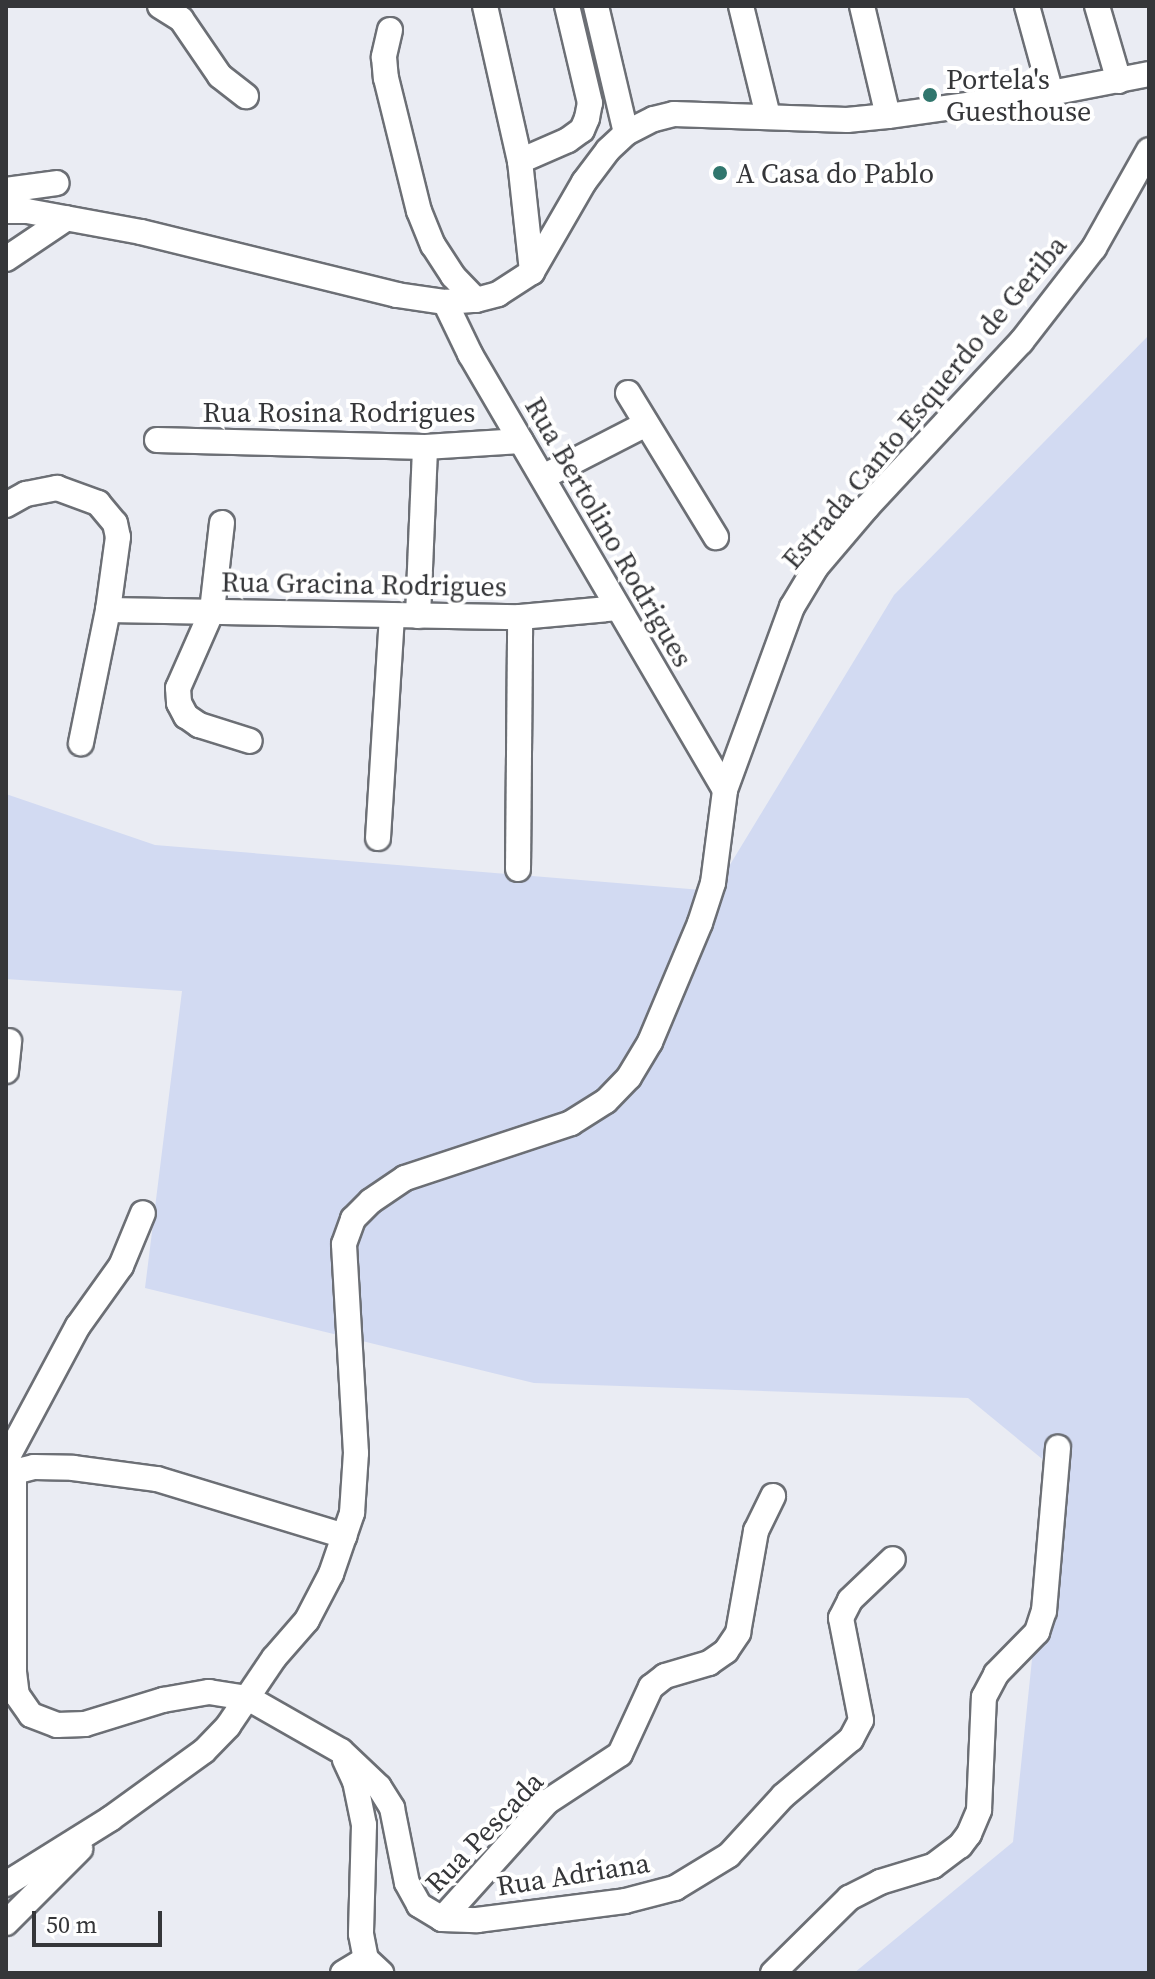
<!DOCTYPE html>
<style>
body{margin:0}
#map{position:relative;width:1155px;height:1979px;overflow:hidden;background:#eaecf3;font-family:"Source Serif 4",serif}
div>[style]{position:absolute}
[style*='--x']{left:calc(var(--x)*1px);top:calc(var(--y)*1px);width:calc(var(--w)*1px);rotate:calc(var(--a)*1deg)}
.green>*{inset:0;background:#d2daf2}
.roads{filter:drop-shadow(2px 0 #6c6f75) drop-shadow(-2px 0 #6c6f75) drop-shadow(0 2px #6c6f75) drop-shadow(0 -2px #6c6f75)}
.minor>*{height:24px;margin:-12px;padding:0 12px;transform-origin:12px;border-radius:12px;background:#fff}
.dots>*{width:22px;height:22px;translate:-50% -50%;box-sizing:border-box;border:4px solid #fff;border-radius:50%}
span{translate:-50% -50%;white-space:nowrap;text-align:center;line-height:1.15;-webkit-text-stroke:8px #fff;paint-order:stroke}
.poi-label{font-size:28px;color:#353639}
.left{translate:0 -50%;text-align:left}
.street-label{font-size:28px;color:#353639}
.frame{position:absolute;inset:0;border:8px solid #353639;pointer-events:none}
.scale{position:absolute;left:32px;top:1911px;width:130px;height:36px;box-sizing:border-box;border:4px solid #353639;border-top:0;padding-left:10px;font-size:24px;line-height:28px;white-space:nowrap;color:#353639;-webkit-text-stroke:6px #fff;paint-order:stroke}
</style>
<div id="map">
<div class="green">
<i style="clip-path:polygon(1149px 335px,1149px 1973px,854px 1973px,1013px 1842px,1052px 1467px,968px 1398px,534px 1383px,145px 1288px,182px 991px,6px 979px,6px 794px,155px 845px,714px 891px,894px 595px)"></i>
</div>
<div class="roads">
<div class="minor">
<i style="--x:160;--y:6;--w:25;--a:32"></i>
<i style="--x:181;--y:19;--w:69;--a:55.6"></i>
<i style="--x:220;--y:76;--w:33;--a:38"></i>
<i style="--x:485;--y:6;--w:159;--a:77.3"></i>
<i style="--x:520;--y:161;--w:112;--a:83.8"></i>
<i style="--x:596;--y:6;--w:130;--a:76.7"></i>
<i style="--x:741;--y:6;--w:113;--a:76.2"></i>
<i style="--x:862;--y:6;--w:113;--a:76.7"></i>
<i style="--x:1027;--y:6;--w:90;--a:74.6"></i>
<i style="--x:1097;--y:6;--w:78;--a:73.7"></i>
<i style="--x:390;--y:30;--w:28;--a:103"></i>
<i style="--x:384;--y:57;--w:21;--a:85"></i>
<i style="--x:386;--y:78;--w:137;--a:76.1"></i>
<i style="--x:419;--y:211;--w:37;--a:68"></i>
<i style="--x:433;--y:245;--w:37;--a:57"></i>
<i style="--x:453;--y:276;--w:33;--a:46"></i>
<i style="--x:520;--y:161;--w:52;--a:-23.6"></i>
<i style="--x:568;--y:140;--w:17;--a:-36"></i>
<i style="--x:582;--y:130;--w:13;--a:-67"></i>
<i style="--x:587;--y:118;--w:15;--a:-79"></i>
<i style="--x:590;--y:103;--w:100;--a:-103.3"></i>
<i style="--x:6;--y:190;--w:51;--a:-7.8"></i>
<i style="--x:6;--y:211;--w:21;--a:0"></i>
<i style="--x:27;--y:211;--w:116;--a:10.4"></i>
<i style="--x:141;--y:232;--w:264;--a:13.8"></i>
<i style="--x:397;--y:295;--w:49;--a:8.3"></i>
<i style="--x:445;--y:302;--w:31;--a:-4"></i>
<i style="--x:476;--y:300;--w:23;--a:-15"></i>
<i style="--x:498;--y:294;--w:40;--a:-32.9"></i>
<i style="--x:532;--y:272;--w:104;--a:-60"></i>
<i style="--x:584;--y:182;--w:40;--a:-53"></i>
<i style="--x:608;--y:150;--w:25;--a:-43"></i>
<i style="--x:626;--y:133;--w:31;--a:-27"></i>
<i style="--x:654;--y:119;--w:21;--a:-14"></i>
<i style="--x:674;--y:114;--w:173;--a:2"></i>
<i style="--x:847;--y:120;--w:41;--a:-5.6"></i>
<i style="--x:888;--y:116;--w:165;--a:-8"></i>
<i style="--x:1051;--y:93;--w:100;--a:-11"></i>
<i style="--x:6;--y:259;--w:73;--a:-33.9"></i>
<i style="--x:445;--y:302;--w:58;--a:64.3"></i>
<i style="--x:470;--y:354;--w:505;--a:59.68"></i>
<i style="--x:628;--y:393;--w:169;--a:58.6"></i>
<i style="--x:157;--y:440;--w:268;--a:1.5"></i>
<i style="--x:425;--y:447;--w:96;--a:-3.6"></i>
<i style="--x:543;--y:477;--w:116;--a:-27.2"></i>
<i style="--x:6;--y:505;--w:23;--a:-29"></i>
<i style="--x:26;--y:494;--w:32;--a:-11"></i>
<i style="--x:57;--y:488;--w:44;--a:20.1"></i>
<i style="--x:98;--y:503;--w:26;--a:50"></i>
<i style="--x:115;--y:523;--w:14;--a:78"></i>
<i style="--x:118;--y:537;--w:74;--a:97.8"></i>
<i style="--x:108;--y:610;--w:136;--a:101.5"></i>
<i style="--x:222;--y:523;--w:89;--a:96.5"></i>
<i style="--x:212;--y:611;--w:84;--a:113.8"></i>
<i style="--x:178;--y:688;--w:15;--a:86"></i>
<i style="--x:179;--y:703;--w:15;--a:62"></i>
<i style="--x:186;--y:716;--w:16;--a:35"></i>
<i style="--x:199;--y:725;--w:53;--a:17.4"></i>
<i style="--x:108;--y:610;--w:412;--a:1"></i>
<i style="--x:520;--y:617;--w:98;--a:-5.2"></i>
<i style="--x:418;--y:616;--w:169;--a:-87.6"></i>
<i style="--x:378;--y:838;--w:223;--a:-86.4"></i>
<i style="--x:518;--y:869;--w:252;--a:-89.5"></i>
<i style="--x:6;--y:1071;--w:30;--a:-84"></i>
<i style="--x:6;--y:1460;--w:152;--a:-61.8"></i>
<i style="--x:78;--y:1326;--w:74;--a:-54.4"></i>
<i style="--x:121;--y:1266;--w:57;--a:-67.5"></i>
<i style="--x:6;--y:1465;--w:11;--a:41"></i>
<i style="--x:14;--y:1472;--w:200;--a:90"></i>
<i style="--x:14;--y:1672;--w:23;--a:83"></i>
<i style="--x:17;--y:1695;--w:24;--a:55"></i>
<i style="--x:31;--y:1715;--w:28;--a:21"></i>
<i style="--x:57;--y:1725;--w:28;--a:-2"></i>
<i style="--x:85;--y:1724;--w:82;--a:-17.1"></i>
<i style="--x:163;--y:1700;--w:47;--a:-9.9"></i>
<i style="--x:209;--y:1692;--w:39;--a:9"></i>
<i style="--x:248;--y:1698;--w:107;--a:29.7"></i>
<i style="--x:341;--y:1751;--w:52;--a:43.5"></i>
<i style="--x:379;--y:1787;--w:25;--a:58"></i>
<i style="--x:392;--y:1808;--w:76;--a:78.7"></i>
<i style="--x:407;--y:1883;--w:25;--a:61"></i>
<i style="--x:419;--y:1905;--w:27;--a:31"></i>
<i style="--x:442;--y:1919;--w:35;--a:2"></i>
<i style="--x:477;--y:1920;--w:149;--a:-7.3"></i>
<i style="--x:625;--y:1901;--w:52;--a:-14.6"></i>
<i style="--x:675;--y:1888;--w:63;--a:-31.4"></i>
<i style="--x:729;--y:1855;--w:80;--a:-47.5"></i>
<i style="--x:783;--y:1796;--w:89;--a:-40"></i>
<i style="--x:851;--y:1739;--w:21;--a:-62"></i>
<i style="--x:861;--y:1720;--w:104;--a:-101.1"></i>
<i style="--x:841;--y:1618;--w:20;--a:-63"></i>
<i style="--x:850;--y:1600;--w:59;--a:-43.6"></i>
<i style="--x:14;--y:1472;--w:21;--a:-14"></i>
<i style="--x:34;--y:1467;--w:39;--a:1"></i>
<i style="--x:73;--y:1468;--w:85;--a:7.5"></i>
<i style="--x:157;--y:1479;--w:196;--a:16.9"></i>
<i style="--x:345;--y:1760;--w:23;--a:65"></i>
<i style="--x:355;--y:1781;--w:45;--a:78.4"></i>
<i style="--x:364;--y:1825;--w:109;--a:91.6"></i>
<i style="--x:361;--y:1934;--w:25;--a:79"></i>
<i style="--x:366;--y:1959;--w:21;--a:43"></i>
<i style="--x:6;--y:1884;--w:123;--a:-32"></i>
<i style="--x:110;--y:1819;--w:116;--a:-35.9"></i>
<i style="--x:204;--y:1751;--w:35;--a:-46"></i>
<i style="--x:228;--y:1726;--w:82;--a:-55.9"></i>
<i style="--x:274;--y:1658;--w:50;--a:-49"></i>
<i style="--x:307;--y:1620;--w:52;--a:-62.4"></i>
<i style="--x:331;--y:1574;--w:65;--a:-71"></i>
<i style="--x:352;--y:1513;--w:60;--a:-86.2"></i>
<i style="--x:356;--y:1453;--w:209;--a:-93.3"></i>
<i style="--x:344;--y:1244;--w:27;--a:-70"></i>
<i style="--x:353;--y:1219;--w:25;--a:-45"></i>
<i style="--x:371;--y:1201;--w:41;--a:-34.1"></i>
<i style="--x:405;--y:1178;--w:175;--a:-18.3"></i>
<i style="--x:571;--y:1123;--w:41;--a:-32.2"></i>
<i style="--x:606;--y:1101;--w:33;--a:-46"></i>
<i style="--x:629;--y:1077;--w:41;--a:-59"></i>
<i style="--x:650;--y:1042;--w:129;--a:-67.2"></i>
<i style="--x:700;--y:923;--w:42;--a:-72"></i>
<i style="--x:713;--y:883;--w:94;--a:-82.6"></i>
<i style="--x:725;--y:790;--w:195;--a:-69.9"></i>
<i style="--x:792;--y:607;--w:47;--a:-59"></i>
<i style="--x:816;--y:567;--w:79;--a:-49.6"></i>
<i style="--x:867;--y:507;--w:226;--a:-47"></i>
<i style="--x:1021;--y:342;--w:119;--a:-52.2"></i>
<i style="--x:1094;--y:248;--w:112;--a:-60.7"></i>
<i style="--x:442;--y:1919;--w:157;--a:-48.1"></i>
<i style="--x:547;--y:1802;--w:87;--a:-33.3"></i>
<i style="--x:620;--y:1754;--w:74;--a:-65.2"></i>
<i style="--x:651;--y:1687;--w:18;--a:-38"></i>
<i style="--x:665;--y:1676;--w:46;--a:-16.5"></i>
<i style="--x:709;--y:1663;--w:21;--a:-35"></i>
<i style="--x:726;--y:1651;--w:22;--a:-56"></i>
<i style="--x:738;--y:1633;--w:104;--a:-80"></i>
<i style="--x:756;--y:1531;--w:39;--a:-64"></i>
<i style="--x:6;--y:1923;--w:105;--a:-45"></i>
<i style="--x:343;--y:1973;--w:27;--a:-31"></i>
<i style="--x:773;--y:1973;--w:107;--a:-44.6"></i>
<i style="--x:849;--y:1898;--w:35;--a:-27"></i>
<i style="--x:880;--y:1882;--w:55;--a:-16.8"></i>
<i style="--x:933;--y:1866;--w:34;--a:-37"></i>
<i style="--x:960;--y:1846;--w:15;--a:-53"></i>
<i style="--x:969;--y:1834;--w:26;--a:-67"></i>
<i style="--x:979;--y:1810;--w:113;--a:-87.5"></i>
<i style="--x:984;--y:1697;--w:26;--a:-62"></i>
<i style="--x:996;--y:1674;--w:59;--a:-45.7"></i>
<i style="--x:1037;--y:1632;--w:22;--a:-72"></i>
<i style="--x:1044;--y:1611;--w:164;--a:-85.1"></i>
</div>
</div>
<div class="dots">
<i style="left:930px;top:95px;background:#30766d"></i>
<i style="left:720px;top:173px;background:#30766d"></i>
</div>
<div class="poi-label">
<span class="left" style="left:946px;top:95px">Portela's<br>Guesthouse</span>
<span class="left" style="left:736px;top:173px">A Casa do Pablo</span>
</div>
<div class="street-label">
<span style="left:924px;top:402px;rotate:-50deg">Estrada Canto Esquerdo de Geriba</span>
<span style="left:339px;top:412px">Rua Rosina Rodrigues</span>
<span style="left:609px;top:532px;rotate:60deg">Rua Bertolino Rodrigues</span>
<span style="left:364px;top:584px;rotate:1deg">Rua Gracina Rodrigues</span>
<span style="left:484px;top:1832px;rotate:-46deg">Rua Pescada</span>
<span style="left:573px;top:1874px;rotate:-9deg">Rua Adriana</span>
</div>
<div class="frame"></div>
<div class="scale">50 m</div>
</div>
